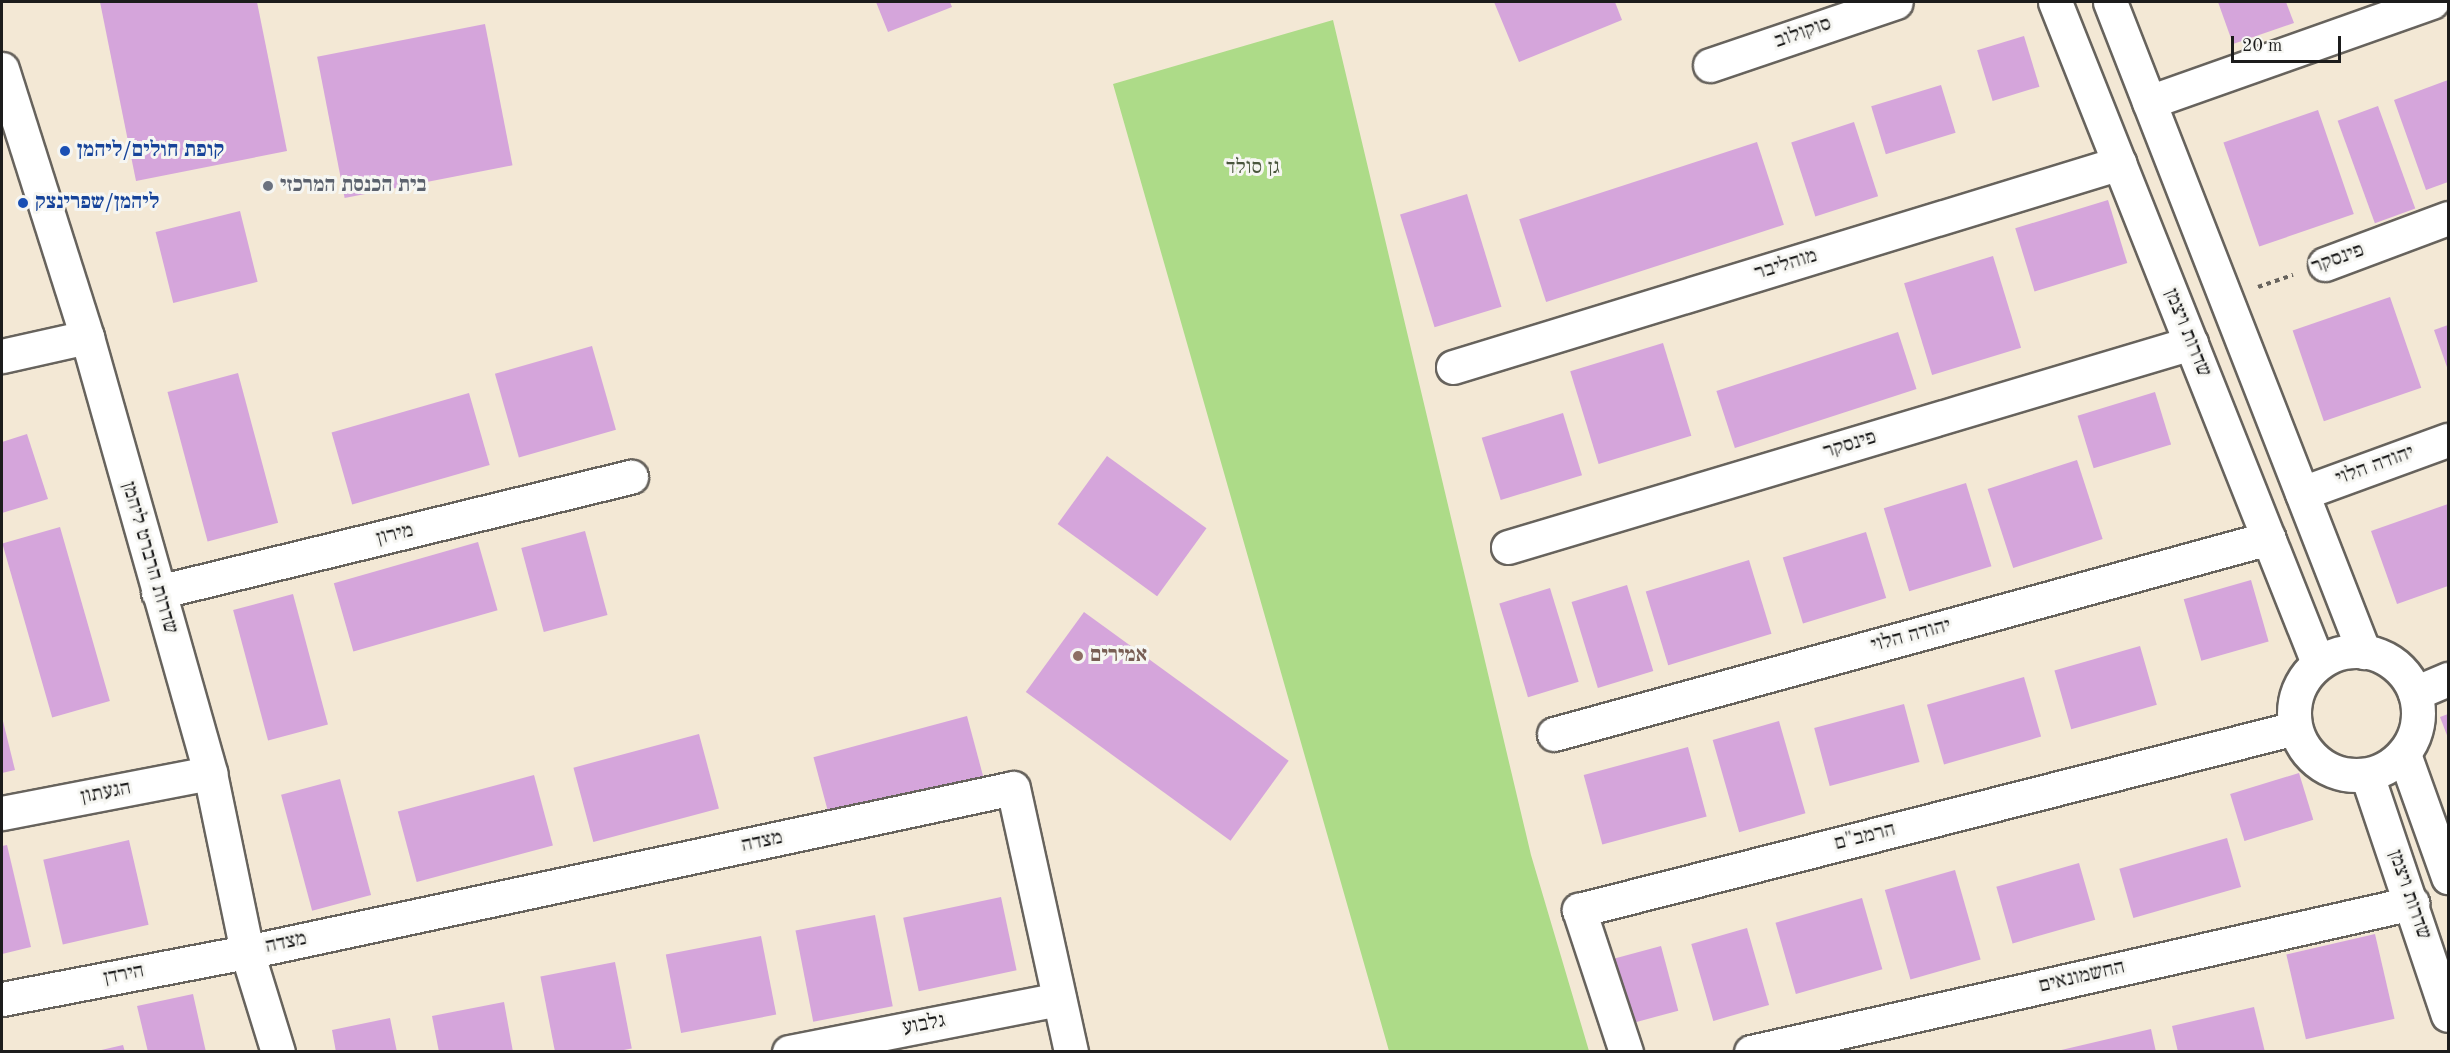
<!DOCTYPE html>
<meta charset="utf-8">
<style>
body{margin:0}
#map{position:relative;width:2450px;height:1053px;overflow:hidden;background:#f3e8d5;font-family:"Old Standard TT","Frank Ruhl Libre",serif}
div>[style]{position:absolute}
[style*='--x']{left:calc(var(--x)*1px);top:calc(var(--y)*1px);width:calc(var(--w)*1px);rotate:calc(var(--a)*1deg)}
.green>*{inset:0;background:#addb88}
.building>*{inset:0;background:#d5a5db;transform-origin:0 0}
.path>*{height:4px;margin-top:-2px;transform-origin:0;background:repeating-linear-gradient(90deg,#67635d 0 4.5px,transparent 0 9px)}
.roads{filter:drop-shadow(2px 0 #67635d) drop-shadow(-2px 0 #67635d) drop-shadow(0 2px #67635d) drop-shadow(0 -2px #67635d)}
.minor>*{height:33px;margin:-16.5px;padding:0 16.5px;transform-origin:16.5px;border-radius:16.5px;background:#fff}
.tertiary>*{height:33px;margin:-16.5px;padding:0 16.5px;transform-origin:16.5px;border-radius:16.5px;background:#fff}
.tertiary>.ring{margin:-16.5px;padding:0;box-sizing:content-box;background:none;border:33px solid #fff;border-radius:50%}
.dots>*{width:16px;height:16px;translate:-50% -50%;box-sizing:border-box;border:3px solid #f6f6f2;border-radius:50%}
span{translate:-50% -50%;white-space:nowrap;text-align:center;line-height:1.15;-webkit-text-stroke:6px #f6f6f2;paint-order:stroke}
.street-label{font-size:21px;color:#1c1c1c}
.transit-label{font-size:21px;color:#164399;font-weight:700}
.left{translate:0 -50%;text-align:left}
.park-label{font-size:21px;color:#48553c}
.worship-label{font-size:21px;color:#5b616d;font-weight:700}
.education-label{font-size:21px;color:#785e54;font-weight:700}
.frame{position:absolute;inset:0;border:3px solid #1c1c1c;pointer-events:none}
.scale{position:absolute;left:2231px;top:36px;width:110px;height:27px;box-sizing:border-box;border:3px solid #1c1c1c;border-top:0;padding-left:8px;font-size:18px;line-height:21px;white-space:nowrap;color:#1c1c1c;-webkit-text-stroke:4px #f6f6f2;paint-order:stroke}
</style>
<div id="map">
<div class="green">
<i style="clip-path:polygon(1333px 20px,1531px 855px,1589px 1051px,1389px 1051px,1113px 84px)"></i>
</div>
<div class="building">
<i style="clip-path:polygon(100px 2px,257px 2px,287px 151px,136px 181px)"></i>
<i style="clip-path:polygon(876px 2px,950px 2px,952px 7px,888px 32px)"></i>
<i style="clip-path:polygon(1494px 2px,1615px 2px,1622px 20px,1519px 62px)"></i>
<i style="clip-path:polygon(2218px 2px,2286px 2px,2294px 23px,2233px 44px)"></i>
<i style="left:485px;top:24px;width:144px;height:171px;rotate:79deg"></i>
<i style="left:2024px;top:36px;width:53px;height:49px;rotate:73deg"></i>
<i style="clip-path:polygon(2448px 80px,2448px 182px,2426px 190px,2394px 100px)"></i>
<i style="left:1941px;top:85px;width:50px;height:73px;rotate:73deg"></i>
<i style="left:2378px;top:106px;width:109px;height:43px;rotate:70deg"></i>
<i style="left:2318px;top:110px;width:110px;height:100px;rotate:71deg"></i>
<i style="left:1854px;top:122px;width:78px;height:66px;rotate:72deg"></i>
<i style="left:1757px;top:142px;width:87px;height:250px;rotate:72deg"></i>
<i style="left:1467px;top:194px;width:118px;height:70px;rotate:73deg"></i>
<i style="left:2108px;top:200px;width:66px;height:97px;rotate:73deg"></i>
<i style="left:240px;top:211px;width:73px;height:87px;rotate:76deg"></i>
<i style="left:1993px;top:256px;width:96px;height:93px;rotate:73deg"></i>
<i style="left:2390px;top:297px;width:96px;height:103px;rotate:71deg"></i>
<i style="clip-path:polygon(2448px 325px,2448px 370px,2434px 330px)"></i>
<i style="left:1898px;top:332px;width:60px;height:191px;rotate:72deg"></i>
<i style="left:1663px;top:343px;width:97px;height:97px;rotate:73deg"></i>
<i style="left:592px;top:346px;width:87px;height:101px;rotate:74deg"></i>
<i style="left:238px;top:373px;width:155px;height:73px;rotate:75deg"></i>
<i style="left:2155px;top:392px;width:55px;height:81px;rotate:73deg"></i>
<i style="left:469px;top:393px;width:75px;height:143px;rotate:74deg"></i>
<i style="left:1563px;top:413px;width:65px;height:85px;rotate:73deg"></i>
<i style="clip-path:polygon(27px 434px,48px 499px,2px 513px,2px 442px)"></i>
<i style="left:1107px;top:456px;width:123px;height:84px;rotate:36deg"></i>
<i style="left:2077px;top:460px;width:83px;height:94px;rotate:72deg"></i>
<i style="left:1966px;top:483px;width:87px;height:86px;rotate:73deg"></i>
<i style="clip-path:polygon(2448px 504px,2448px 586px,2397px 604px,2371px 531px)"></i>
<i style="left:60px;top:527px;width:181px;height:60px;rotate:74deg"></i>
<i style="left:585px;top:531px;width:87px;height:66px;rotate:75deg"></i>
<i style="left:1866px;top:532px;width:69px;height:87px;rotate:73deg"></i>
<i style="left:478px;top:542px;width:71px;height:150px;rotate:74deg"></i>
<i style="left:1749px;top:560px;width:77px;height:108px;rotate:73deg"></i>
<i style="left:2251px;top:580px;width:64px;height:70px;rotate:74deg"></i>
<i style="left:1627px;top:585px;width:90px;height:58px;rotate:73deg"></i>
<i style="left:1550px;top:588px;width:98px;height:53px;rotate:73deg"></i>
<i style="left:293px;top:594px;width:135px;height:62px;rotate:75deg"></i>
<i style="left:1084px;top:612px;width:253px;height:99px;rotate:36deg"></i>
<i style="left:2140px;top:646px;width:61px;height:89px;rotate:74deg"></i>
<i style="left:2024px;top:677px;width:62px;height:101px;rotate:74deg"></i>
<i style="left:1904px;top:704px;width:60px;height:93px;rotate:75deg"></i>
<i style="clip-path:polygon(2448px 714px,2448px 738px,2440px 717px)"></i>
<i style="left:967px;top:716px;width:65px;height:159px;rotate:75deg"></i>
<i style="clip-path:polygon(2px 717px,15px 770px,2px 773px)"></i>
<i style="left:1779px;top:721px;width:96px;height:69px;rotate:74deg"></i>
<i style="left:699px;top:734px;width:77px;height:130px;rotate:75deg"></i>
<i style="left:1688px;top:747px;width:72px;height:108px;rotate:75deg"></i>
<i style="left:2299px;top:773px;width:49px;height:72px;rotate:73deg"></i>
<i style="left:534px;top:775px;width:73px;height:141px;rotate:75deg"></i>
<i style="left:340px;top:779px;width:120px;height:61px;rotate:75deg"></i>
<i style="left:2227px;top:838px;width:51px;height:112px;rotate:74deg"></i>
<i style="left:129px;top:840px;width:87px;height:88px;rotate:77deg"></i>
<i style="clip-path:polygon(7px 845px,31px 947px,2px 954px,2px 846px)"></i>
<i style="left:2079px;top:863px;width:59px;height:86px;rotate:74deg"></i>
<i style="left:1955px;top:870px;width:93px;height:73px;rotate:74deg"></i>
<i style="left:1001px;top:897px;width:75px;height:100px;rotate:78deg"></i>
<i style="left:1862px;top:898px;width:74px;height:90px;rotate:74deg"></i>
<i style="left:875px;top:915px;width:93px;height:81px;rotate:79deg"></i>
<i style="left:1747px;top:928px;width:80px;height:58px;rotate:74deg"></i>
<i style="left:2375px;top:934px;width:87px;height:91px;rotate:77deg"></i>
<i style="left:761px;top:936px;width:80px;height:97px;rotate:79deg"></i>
<i style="left:1661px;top:946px;width:67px;height:50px;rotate:75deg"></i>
<i style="left:615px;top:962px;width:88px;height:76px;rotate:79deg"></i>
<i style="clip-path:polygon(193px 994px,206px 1052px,148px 1052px,137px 1006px)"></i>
<i style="clip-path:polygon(504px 1002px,513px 1052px,439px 1052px,432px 1016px)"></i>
<i style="clip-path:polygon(2254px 1007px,2265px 1052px,2178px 1052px,2172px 1026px)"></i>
<i style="clip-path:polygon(390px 1018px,397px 1052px,336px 1052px,332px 1030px)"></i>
<i style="clip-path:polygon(2151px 1029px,2156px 1052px,2057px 1052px,2057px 1051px)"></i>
<i style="clip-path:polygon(123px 1045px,125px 1052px,97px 1052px,97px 1051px)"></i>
</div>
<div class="path">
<i style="--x:2258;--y:287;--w:37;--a:-19"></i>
</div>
<div class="roads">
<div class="minor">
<i style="--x:1710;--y:65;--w:196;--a:-18.7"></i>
<i style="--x:2149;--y:102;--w:300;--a:-19.5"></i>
<i style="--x:2325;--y:264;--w:131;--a:-20.5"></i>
<i style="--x:1453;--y:367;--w:697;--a:-17.01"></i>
<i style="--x:2302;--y:493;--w:155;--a:-20"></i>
<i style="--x:1508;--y:547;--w:713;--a:-16.63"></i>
<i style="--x:158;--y:592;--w:487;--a:-13.7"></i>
<i style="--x:2415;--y:693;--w:36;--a:-23"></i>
<i style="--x:1554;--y:734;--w:741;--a:-15.33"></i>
<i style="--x:2;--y:813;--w:212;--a:-10.9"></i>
<i style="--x:2;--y:999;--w:249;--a:-10.9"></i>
<i style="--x:247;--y:952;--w:783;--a:-12.08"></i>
<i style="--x:1013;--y:788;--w:270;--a:77.6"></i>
<i style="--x:789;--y:1052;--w:275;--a:-11.1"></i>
<i style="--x:1626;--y:1052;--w:150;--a:-108.3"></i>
<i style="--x:1579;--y:910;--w:739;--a:-14.26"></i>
<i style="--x:1751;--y:1052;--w:678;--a:-12.7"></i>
</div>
<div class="tertiary">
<i style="--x:2055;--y:2;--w:711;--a:68.3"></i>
<i style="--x:2110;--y:2;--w:698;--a:68.66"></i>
<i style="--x:2;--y:69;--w:281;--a:72.4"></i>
<i style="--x:87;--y:337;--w:453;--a:74.2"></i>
<i style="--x:210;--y:773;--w:183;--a:78.3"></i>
<i style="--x:247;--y:952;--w:105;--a:72.8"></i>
<i style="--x:2;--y:356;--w:87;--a:-12.6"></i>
<i class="ring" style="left:2294px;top:651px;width:91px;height:91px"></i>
<i style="--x:2404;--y:754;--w:131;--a:70.3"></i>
<i style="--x:2367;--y:775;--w:253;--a:71.4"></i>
</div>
</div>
<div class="dots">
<i style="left:65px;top:151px;background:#1a4fb4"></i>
<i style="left:268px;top:186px;background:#6b7280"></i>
<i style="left:23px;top:203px;background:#1a4fb4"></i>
<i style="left:1078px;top:656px;background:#8d6e63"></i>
</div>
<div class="street-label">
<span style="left:1803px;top:33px;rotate:-19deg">סוקולוב</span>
<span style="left:2338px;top:259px;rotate:-20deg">פינסקר</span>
<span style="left:1786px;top:265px;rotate:-17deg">מוהליבר</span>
<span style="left:2187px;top:333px;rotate:68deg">שדרות ויצמן</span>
<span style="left:1850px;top:445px;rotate:-17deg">פינסקר</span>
<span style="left:2375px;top:466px;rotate:-20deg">יהודה הלוי</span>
<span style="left:395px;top:535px;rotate:-14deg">מירון</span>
<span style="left:149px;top:558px;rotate:74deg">שדרות הרברט ליהמן</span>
<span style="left:1911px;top:636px;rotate:-15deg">יהודה הלוי</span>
<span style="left:106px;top:793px;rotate:-11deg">הגעתון</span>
<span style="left:1865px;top:837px;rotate:-14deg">הרמב"ם</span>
<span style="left:762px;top:842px;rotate:-12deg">מצדה</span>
<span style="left:2409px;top:895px;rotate:71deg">שדרות ויצמן</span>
<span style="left:286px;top:943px;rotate:-12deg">מצדה</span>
<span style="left:124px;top:975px;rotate:-11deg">הירדן</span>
<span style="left:2082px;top:977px;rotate:-13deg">החשמונאים</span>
<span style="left:924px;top:1025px;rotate:-11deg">גלבוע</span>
</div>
<div class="transit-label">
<span class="left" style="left:77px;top:151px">קופת חולים/ליהמן</span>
<span class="left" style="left:35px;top:203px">ליהמן/שפרינצק</span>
</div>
<div class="park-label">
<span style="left:1253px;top:168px">גן סולד</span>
</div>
<div class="worship-label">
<span class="left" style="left:280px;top:186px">בית הכנסת המרכזי</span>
</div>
<div class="education-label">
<span class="left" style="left:1090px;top:656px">אמירים</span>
</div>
<div class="frame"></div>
<div class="scale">20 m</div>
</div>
